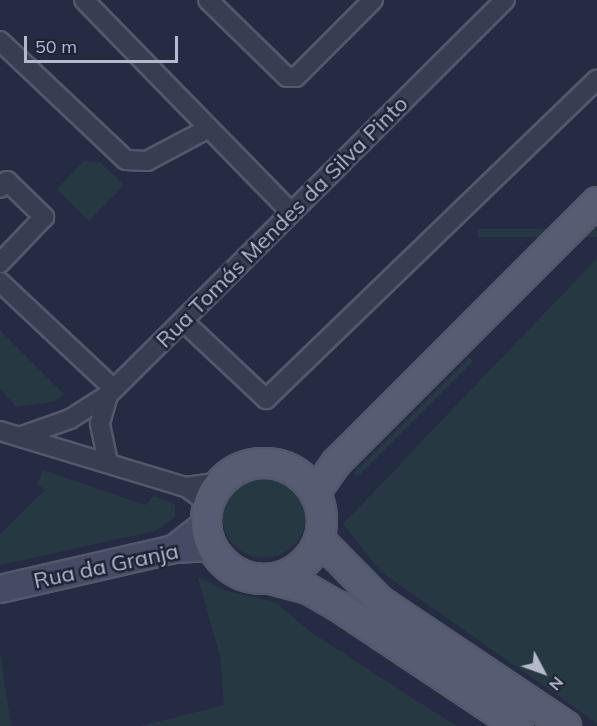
<!DOCTYPE html>
<meta charset="utf-8">
<style>
body{margin:0}
#map{position:relative;width:597px;height:726px;overflow:hidden;background:#242b42;font-family:Mulish,sans-serif}
div>[style]{position:absolute}
[style*='--x']{left:calc(var(--x)*1px);top:calc(var(--y)*1px);width:calc(var(--w)*1px);rotate:calc(var(--a)*1deg)}
.green>*{inset:0;background:#263942;transform-origin:0 0}
.round{border-radius:50%}
.roads{filter:drop-shadow(2px 0 #53586b) drop-shadow(-2px 0 #53586b) drop-shadow(0 2px #53586b) drop-shadow(0 -2px #53586b)}
.street>*{height:18px;margin:-9px;padding:0 9px;transform-origin:9px;border-radius:9px;background:#383e51}
.secondary>*{height:26px;margin:-13px;padding:0 13px;transform-origin:13px;border-radius:13px;background:#464b64}
.primary>*{height:28px;margin:-14px;padding:0 14px;transform-origin:14px;border-radius:14px;background:#565c71}
.primary>.ring{margin:-14px;padding:0;box-sizing:content-box;background:none;border:28px solid #565c71;border-radius:50%}
span{translate:-50% -50%;white-space:nowrap;text-align:center;line-height:1.15;-webkit-text-stroke:5px #1d2236;paint-order:stroke}
.street-label{font-size:22px;color:#b5b9cb}
.north{position:absolute;left:513px;top:642px;width:60px;height:60px;-webkit-text-stroke:4px #1d2236;paint-order:stroke;rotate:131deg;font-size:16px;font-weight:700;line-height:24px;text-align:center;color:#b5b9cb}
.north::after{content:'';display:block;margin:auto;width:21px;height:27px;background:#b5b9cb;clip-path:polygon(50% 0,100% 100%,50% 72%,0 100%)}
.scale{position:absolute;left:24px;top:36px;width:154px;height:27px;box-sizing:border-box;border:3px solid #b5b9cb;border-top:0;padding-left:8px;font-size:18px;line-height:21px;white-space:nowrap;color:#b5b9cb;-webkit-text-stroke:4px #1d2236;paint-order:stroke}
</style>
<div id="map">
<div class="green">
<i style="clip-path:polygon(84px 161px,101px 163px,124px 185px,89px 221px,57px 189px)"></i>
<i style="left:597px;top:229px;width:8px;height:119px;rotate:90deg"></i>
<i style="clip-path:polygon(597px 258px,597px 723px,381px 572px,343px 524px)"></i>
<i style="clip-path:polygon(0 330px,64px 394px,54px 402px,16px 407px,0 389px)"></i>
<i style="left:469px;top:357px;width:6px;height:163px;rotate:45deg"></i>
<i style="clip-path:polygon(43px 470px,145px 505px,154px 496px,175px 505px,175px 517px,155px 531px,0 565px,0 535px,45px 490px,37px 484px)"></i>
<i class="round" style="left:222px;top:474px;width:84px;height:84px"></i>
<i style="clip-path:polygon(198px 577px,226px 591px,275px 602px,312px 633px,456px 726px,140px 726px,224px 705px,220px 657px)"></i>
<i style="clip-path:polygon(0 651px,11px 726px,0 726px)"></i>
</div>
<div class="roads">
<div class="street">
<i style="--x:84;--y:0;--w:296;--a:45.7"></i>
<i style="--x:208;--y:0;--w:110;--a:44.3"></i>
<i style="--x:287;--y:77;--w:9;--a:0"></i>
<i style="--x:296;--y:77;--w:109;--a:-45"></i>
<i style="--x:0;--y:41;--w:173;--a:43.4"></i>
<i style="--x:126;--y:160;--w:21;--a:3"></i>
<i style="--x:147;--y:161;--w:70;--a:-28"></i>
<i style="--x:0;--y:188;--w:10;--a:-45"></i>
<i style="--x:7;--y:181;--w:52;--a:44.2"></i>
<i style="--x:44;--y:217;--w:64;--a:133.7"></i>
<i style="--x:0;--y:282;--w:156;--a:43.2"></i>
<i style="--x:183;--y:321;--w:114;--a:43.2"></i>
<i style="--x:266;--y:399;--w:460;--a:-44"></i>
<i style="--x:0;--y:431;--w:194;--a:16.8"></i>
<i style="--x:186;--y:487;--w:29;--a:36"></i>
<i style="--x:22;--y:436;--w:51;--a:-19.5"></i>
<i style="--x:70;--y:419;--w:45;--a:-32.3"></i>
<i style="--x:108;--y:462;--w:40;--a:-102"></i>
<i style="--x:100;--y:423;--w:29;--a:-74"></i>
<i style="--x:108;--y:395;--w:560;--a:-44.86"></i>
<i style="--x:186;--y:487;--w:35;--a:-8"></i>
</div>
<div class="secondary">
<i style="--x:174;--y:549;--w:41;--a:-38"></i>
<i style="--x:0;--y:589;--w:179;--a:-12.9"></i>
<i style="--x:174;--y:549;--w:38;--a:-3"></i>
</div>
<div class="primary">
<i class="ring" style="left:206px;top:463px;width:88px;height:88px"></i>
<i style="--x:315;--y:493;--w:37;--a:-55"></i>
<i style="--x:336;--y:463;--w:369;--a:-45"></i>
<i style="--x:319;--y:539;--w:88;--a:45.5"></i>
<i style="--x:381;--y:602;--w:223;--a:33.8"></i>
<i style="--x:270;--y:579;--w:39;--a:15"></i>
<i style="--x:308;--y:589;--w:34;--a:30"></i>
<i style="--x:338;--y:606;--w:216;--a:33.7"></i>
</div>
</div>
<div class="street-label">
<span style="left:282px;top:222px;rotate:-45deg">Rua Tomás Mendes da Silva Pinto</span>
<span style="left:106px;top:566px;rotate:-12deg">Rua da Granja</span>
</div>
<div class="north">N</div>
<div class="scale">50 m</div>
</div>
